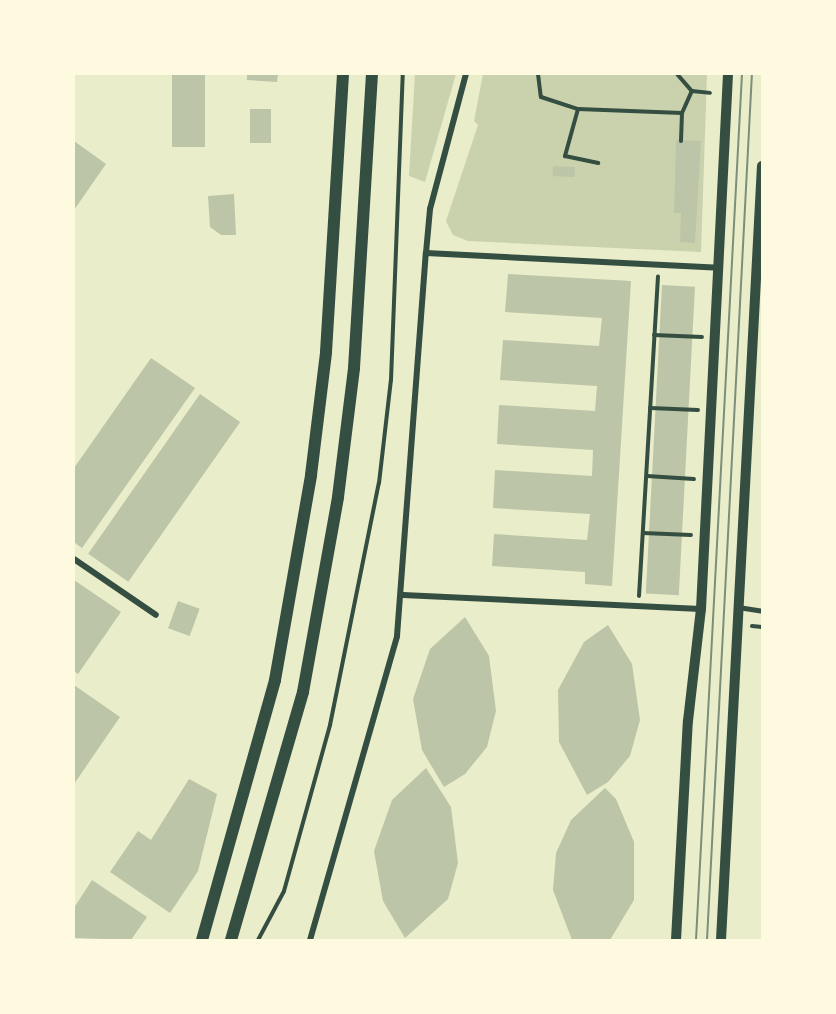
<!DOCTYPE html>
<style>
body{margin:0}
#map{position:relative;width:836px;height:1014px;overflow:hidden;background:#e9edc9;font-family:Barlow,sans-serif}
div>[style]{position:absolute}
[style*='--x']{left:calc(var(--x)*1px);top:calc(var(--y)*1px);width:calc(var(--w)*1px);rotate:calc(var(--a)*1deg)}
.green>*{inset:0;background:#cad2ad}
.building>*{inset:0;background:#bcc5a7;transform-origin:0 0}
.path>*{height:4px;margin:-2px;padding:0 2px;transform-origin:2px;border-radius:2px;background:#344e41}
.service>*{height:4.5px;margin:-2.25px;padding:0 2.25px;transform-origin:2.25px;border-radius:2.25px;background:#344e41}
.minor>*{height:6px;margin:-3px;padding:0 3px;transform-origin:3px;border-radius:3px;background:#344e41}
.tertiary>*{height:10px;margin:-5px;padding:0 5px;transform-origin:5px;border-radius:5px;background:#344e41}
.secondary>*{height:12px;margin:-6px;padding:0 6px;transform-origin:6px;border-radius:6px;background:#344e41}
.tram>*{height:1.5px;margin:-0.75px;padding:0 0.75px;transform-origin:0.75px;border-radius:0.75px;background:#7c8e77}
span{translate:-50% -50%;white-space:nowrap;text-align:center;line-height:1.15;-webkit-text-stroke:4.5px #fefae0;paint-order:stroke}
.frame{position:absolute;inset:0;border:75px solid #fefae0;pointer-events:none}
</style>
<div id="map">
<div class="green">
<i style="clip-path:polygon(415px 74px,456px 74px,425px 182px,409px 176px)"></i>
<i style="clip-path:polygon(483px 74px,707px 74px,701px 252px,468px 241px,453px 235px,446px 221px,478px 125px,474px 121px)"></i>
</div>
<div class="building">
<i style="left:172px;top:74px;width:33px;height:73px"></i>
<i style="clip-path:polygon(247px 74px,278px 74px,277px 82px,247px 80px)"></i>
<i style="left:250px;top:109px;width:21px;height:34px"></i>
<i style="clip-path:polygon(676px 140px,701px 141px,695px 243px,680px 242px,681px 213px,674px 213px)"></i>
<i style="clip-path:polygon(74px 141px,106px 164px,74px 210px)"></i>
<i style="left:553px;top:166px;width:22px;height:10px;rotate:3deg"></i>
<i style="clip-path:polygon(234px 194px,236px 235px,221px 235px,210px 227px,208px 196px)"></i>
<i style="clip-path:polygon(508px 274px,631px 281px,612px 586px,585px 584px,585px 572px,492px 566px,494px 534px,587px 540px,590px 514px,493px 508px,495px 470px,592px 476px,593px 450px,497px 444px,499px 405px,595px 411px,597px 386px,500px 380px,503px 340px,599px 346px,602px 318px,505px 312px)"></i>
<i style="left:662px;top:285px;width:33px;height:309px;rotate:3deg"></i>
<i style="clip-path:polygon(151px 358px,195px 388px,82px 548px,74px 542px,74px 468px)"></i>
<i style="left:200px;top:394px;width:49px;height:195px;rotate:35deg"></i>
<i style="clip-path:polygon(74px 580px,121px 612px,78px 674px,74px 671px)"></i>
<i style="left:178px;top:601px;width:23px;height:29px;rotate:20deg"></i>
<i style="clip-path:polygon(465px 617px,489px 656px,496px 711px,487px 747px,465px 774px,444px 787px,422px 750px,413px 699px,430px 649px)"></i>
<i style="clip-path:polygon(608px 625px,632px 664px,640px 720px,630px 756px,608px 782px,587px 795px,559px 742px,558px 690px,584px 642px)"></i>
<i style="clip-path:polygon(74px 685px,120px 717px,74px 784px)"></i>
<i style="clip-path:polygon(426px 768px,451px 807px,458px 863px,448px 899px,405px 938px,383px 901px,374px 851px,392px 800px)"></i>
<i style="clip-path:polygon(189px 779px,217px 794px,198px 871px,170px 913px,110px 872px,138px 831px,151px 840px)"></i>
<i style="clip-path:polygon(605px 788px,616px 799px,634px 842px,634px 900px,610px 940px,572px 940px,553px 890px,556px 853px,571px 820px)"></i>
<i style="clip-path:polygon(92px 880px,147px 917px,131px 940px,74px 938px,74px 908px)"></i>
</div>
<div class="path">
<i style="--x:538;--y:74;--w:23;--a:83"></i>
<i style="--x:541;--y:97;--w:39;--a:18"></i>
<i style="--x:578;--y:109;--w:49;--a:105.5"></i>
<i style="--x:565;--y:156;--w:34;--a:12"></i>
<i style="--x:677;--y:74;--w:23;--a:49"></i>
<i style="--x:578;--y:109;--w:104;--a:2.2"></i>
<i style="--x:681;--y:141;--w:28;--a:-88"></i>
<i style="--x:682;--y:113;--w:24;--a:-66"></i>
<i style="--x:692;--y:91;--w:18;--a:6"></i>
<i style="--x:654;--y:335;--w:48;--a:2.4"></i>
<i style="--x:650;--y:408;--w:48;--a:2.4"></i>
<i style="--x:647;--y:476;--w:47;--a:3.7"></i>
<i style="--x:643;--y:533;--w:48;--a:2.4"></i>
<i style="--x:639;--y:596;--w:320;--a:-86.6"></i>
<i style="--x:752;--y:626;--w:10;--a:6"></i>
<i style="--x:258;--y:940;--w:55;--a:-62"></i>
<i style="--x:284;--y:891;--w:172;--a:-74.5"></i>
<i style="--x:330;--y:725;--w:247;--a:-78.6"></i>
<i style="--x:379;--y:483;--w:104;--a:-83.4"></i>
<i style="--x:391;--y:380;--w:306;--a:-87.8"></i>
</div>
<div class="service">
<i style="--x:738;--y:607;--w:24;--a:9"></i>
</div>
<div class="minor">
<i style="--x:426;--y:253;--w:44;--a:-84.8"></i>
<i style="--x:430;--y:209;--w:140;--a:-75.1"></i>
<i style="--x:74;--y:559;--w:99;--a:34.3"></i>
<i style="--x:403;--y:595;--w:298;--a:2.7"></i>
<i style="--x:310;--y:940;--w:316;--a:-74"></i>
<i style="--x:397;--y:636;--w:384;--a:-85.7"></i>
<i style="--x:426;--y:253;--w:293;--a:2.9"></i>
</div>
<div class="tertiary">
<i style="--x:676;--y:940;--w:219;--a:-86.9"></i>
<i style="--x:688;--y:721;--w:113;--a:-83.4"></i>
<i style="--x:701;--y:609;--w:536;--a:-87.11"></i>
<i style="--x:721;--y:940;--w:775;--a:-86.97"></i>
</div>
<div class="secondary">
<i style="--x:202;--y:940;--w:270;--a:-74.3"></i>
<i style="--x:275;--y:680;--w:208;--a:-80"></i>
<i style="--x:311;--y:475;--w:124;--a:-83"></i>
<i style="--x:326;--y:352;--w:279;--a:-86.5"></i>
<i style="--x:231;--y:940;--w:258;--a:-73.8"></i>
<i style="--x:303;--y:692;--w:198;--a:-79.8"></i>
<i style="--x:338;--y:497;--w:130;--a:-82.9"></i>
<i style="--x:354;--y:368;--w:295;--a:-86.5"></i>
</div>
<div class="tram">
<i style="--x:696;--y:940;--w:867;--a:-86.96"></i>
<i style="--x:707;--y:940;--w:867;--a:-87.03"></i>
</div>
<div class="frame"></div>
</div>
